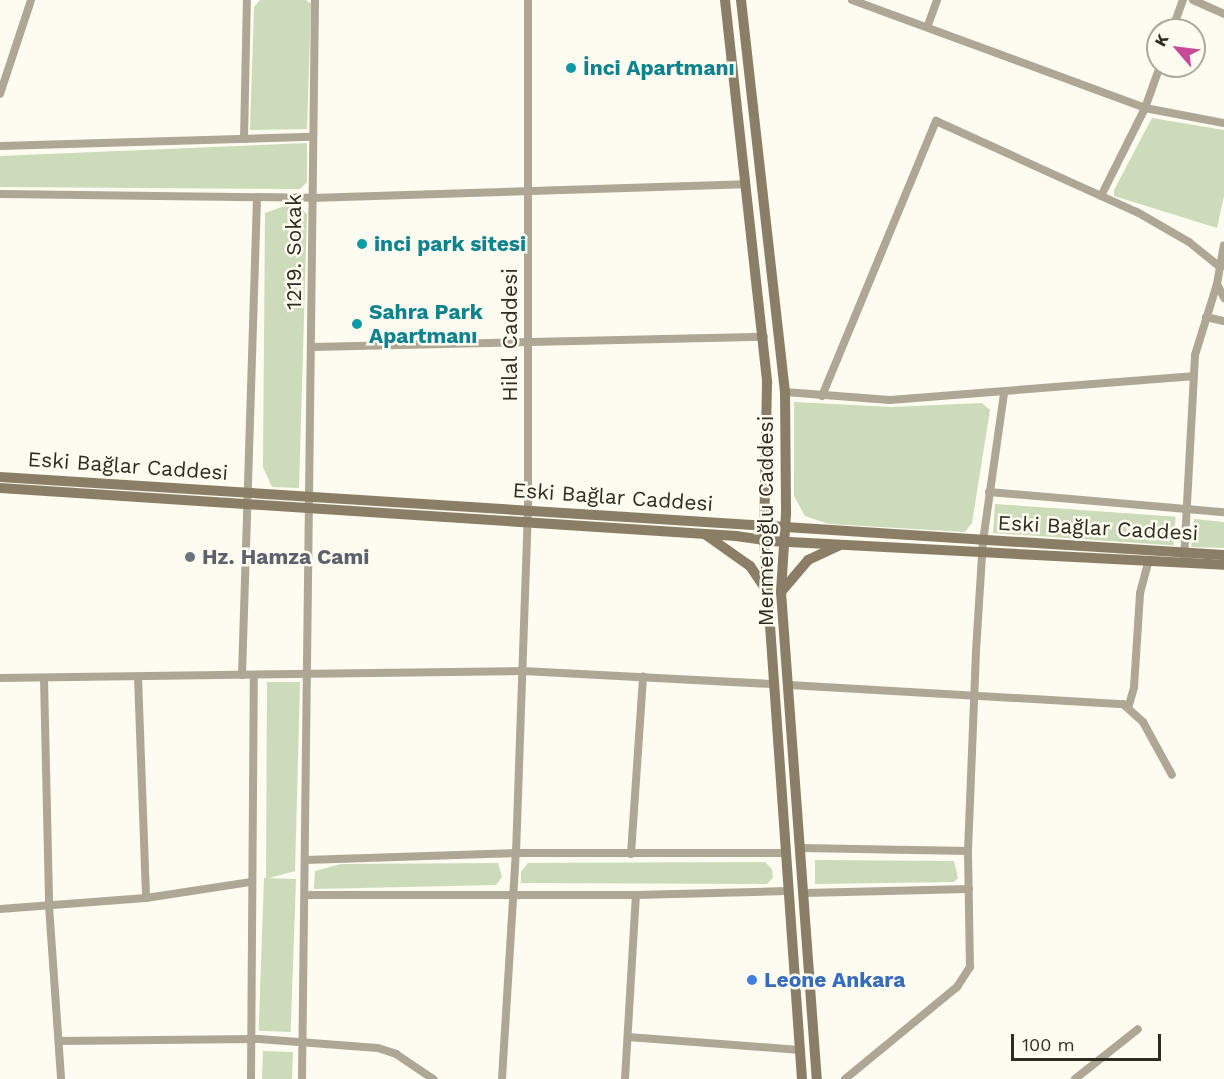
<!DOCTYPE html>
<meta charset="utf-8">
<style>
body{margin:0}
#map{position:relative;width:1224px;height:1079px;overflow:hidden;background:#fefbf0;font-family:"Work Sans",sans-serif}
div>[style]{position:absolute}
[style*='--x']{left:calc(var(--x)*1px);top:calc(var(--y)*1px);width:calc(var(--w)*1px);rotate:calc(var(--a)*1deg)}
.green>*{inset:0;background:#ccdbb9;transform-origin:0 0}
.street>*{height:8px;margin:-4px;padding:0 4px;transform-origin:4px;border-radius:4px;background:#afa796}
.secondary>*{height:10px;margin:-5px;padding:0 5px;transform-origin:5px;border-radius:5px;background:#8a7f66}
.dots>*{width:16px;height:16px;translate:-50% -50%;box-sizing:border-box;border:3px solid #fefbf0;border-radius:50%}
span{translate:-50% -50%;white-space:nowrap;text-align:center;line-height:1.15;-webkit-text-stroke:5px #fefbf0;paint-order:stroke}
.culture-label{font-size:21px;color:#0d838f;font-weight:700}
.left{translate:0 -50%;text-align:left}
.street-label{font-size:21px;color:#2e2b20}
.worship-label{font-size:21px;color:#5b616d;font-weight:700}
.shop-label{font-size:21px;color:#366cbe;font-weight:700}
.north{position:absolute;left:1146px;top:18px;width:60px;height:60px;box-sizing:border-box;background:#fefbf0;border:2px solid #aba89d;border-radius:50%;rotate:298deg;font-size:16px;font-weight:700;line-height:24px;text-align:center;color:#2e2b20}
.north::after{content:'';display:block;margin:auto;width:21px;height:27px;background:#c74997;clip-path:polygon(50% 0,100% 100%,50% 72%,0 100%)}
.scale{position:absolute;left:1011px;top:1034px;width:150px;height:27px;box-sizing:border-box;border:3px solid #2e2b20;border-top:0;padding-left:8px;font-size:18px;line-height:21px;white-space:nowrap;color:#2e2b20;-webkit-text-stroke:4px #fefbf0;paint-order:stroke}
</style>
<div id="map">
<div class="green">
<i style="clip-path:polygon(260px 0,306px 0,311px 4px,307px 129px,250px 130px,254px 7px)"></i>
<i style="clip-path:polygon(1152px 118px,1224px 130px,1224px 196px,1217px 228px,1114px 196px,1114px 190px)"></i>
<i style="clip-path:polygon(307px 143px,307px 182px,300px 189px,0 187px,0 156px)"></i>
<i style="clip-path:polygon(293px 203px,307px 214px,299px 488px,272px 487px,263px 467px,265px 213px)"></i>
<i style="clip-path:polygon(794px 402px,892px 407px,982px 403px,990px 410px,972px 523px,965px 532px,829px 524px,805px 516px,794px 496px)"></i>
<i style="left:995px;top:504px;width:181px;height:29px;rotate:4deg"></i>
<i style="clip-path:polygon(1194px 519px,1224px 522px,1224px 548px,1191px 547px)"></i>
<i style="clip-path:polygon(267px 682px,300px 682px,295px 871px,266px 879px)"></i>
<i style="clip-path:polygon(815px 860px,954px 861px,958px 878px,954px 882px,815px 884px)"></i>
<i style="clip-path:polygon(765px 862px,772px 869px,773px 878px,767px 884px,521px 883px,521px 872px,528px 863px)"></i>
<i style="clip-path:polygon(498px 863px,502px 877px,496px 885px,314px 889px,315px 871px,341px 864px)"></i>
<i style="left:296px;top:879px;width:153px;height:32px;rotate:92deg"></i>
<i style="left:263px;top:1051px;width:30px;height:28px;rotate:2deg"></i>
</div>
<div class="street">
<i style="--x:852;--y:0;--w:312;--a:20.2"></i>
<i style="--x:1145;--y:108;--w:80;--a:10.8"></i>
<i style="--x:1193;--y:0;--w:34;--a:24"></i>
<i style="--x:928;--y:25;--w:27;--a:-70"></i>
<i style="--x:1172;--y:30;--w:32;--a:-70"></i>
<i style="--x:0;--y:94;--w:99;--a:-71.7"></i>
<i style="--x:244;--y:139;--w:139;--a:-88.8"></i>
<i style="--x:0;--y:146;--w:312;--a:-1.7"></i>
<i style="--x:0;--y:194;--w:311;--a:0.7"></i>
<i style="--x:311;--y:198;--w:434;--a:-1.8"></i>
<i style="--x:1101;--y:196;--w:98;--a:-63.4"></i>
<i style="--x:1145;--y:108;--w:45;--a:-70.3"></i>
<i style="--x:1217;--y:284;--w:16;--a:63"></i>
<i style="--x:1206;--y:317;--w:18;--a:13"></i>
<i style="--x:313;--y:347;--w:451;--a:-1.3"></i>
<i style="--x:785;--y:392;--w:105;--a:4.4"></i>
<i style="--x:890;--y:400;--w:303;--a:-4.5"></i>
<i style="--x:822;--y:396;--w:298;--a:-67.5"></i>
<i style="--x:936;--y:121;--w:221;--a:24.4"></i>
<i style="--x:1137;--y:212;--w:60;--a:30"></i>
<i style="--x:1189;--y:242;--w:40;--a:39"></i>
<i style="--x:989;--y:492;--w:236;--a:4.9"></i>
<i style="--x:1184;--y:559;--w:204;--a:-86.9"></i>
<i style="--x:1195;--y:355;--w:74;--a:-72.8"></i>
<i style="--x:1217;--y:284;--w:39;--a:-80"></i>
<i style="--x:242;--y:675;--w:478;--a:-88.2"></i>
<i style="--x:138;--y:677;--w:221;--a:87.9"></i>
<i style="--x:0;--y:678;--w:523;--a:-0.77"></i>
<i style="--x:523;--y:671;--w:248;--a:3"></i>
<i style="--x:44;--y:679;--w:227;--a:88.7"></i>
<i style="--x:49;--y:906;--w:173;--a:86"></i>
<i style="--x:789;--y:685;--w:335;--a:3.3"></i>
<i style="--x:1123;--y:704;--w:27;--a:42"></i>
<i style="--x:1143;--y:722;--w:60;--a:61.3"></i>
<i style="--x:1129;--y:705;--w:19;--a:-74"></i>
<i style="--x:1134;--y:687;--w:94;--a:-86.3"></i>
<i style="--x:1140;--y:593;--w:34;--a:-75"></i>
<i style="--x:801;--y:848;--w:167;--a:1"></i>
<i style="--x:631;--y:854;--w:178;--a:-86.1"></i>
<i style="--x:306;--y:860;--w:210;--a:-1.9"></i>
<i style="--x:516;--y:853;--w:268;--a:0"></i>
<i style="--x:805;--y:893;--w:164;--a:-1.4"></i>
<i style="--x:305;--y:895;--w:331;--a:0"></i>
<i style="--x:636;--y:895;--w:150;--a:-1.5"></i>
<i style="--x:0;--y:909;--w:146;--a:-4.3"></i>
<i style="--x:146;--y:898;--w:105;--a:-8.7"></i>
<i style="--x:628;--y:1037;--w:172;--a:4.3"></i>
<i style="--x:60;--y:1041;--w:199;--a:-0.6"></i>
<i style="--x:259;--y:1039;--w:119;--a:4.3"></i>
<i style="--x:378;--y:1048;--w:19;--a:18"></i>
<i style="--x:396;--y:1054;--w:45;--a:34"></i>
<i style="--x:251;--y:1079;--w:404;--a:-89.6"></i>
<i style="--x:302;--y:1079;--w:1079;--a:-89.31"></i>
<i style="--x:502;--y:1079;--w:226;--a:-86.5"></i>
<i style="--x:516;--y:853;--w:342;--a:-88"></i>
<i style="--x:528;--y:511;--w:511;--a:-90"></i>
<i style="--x:625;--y:1079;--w:184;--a:-86.6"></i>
<i style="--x:845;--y:1079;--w:145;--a:-39.4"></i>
<i style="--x:957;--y:987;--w:24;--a:-57"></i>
<i style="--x:970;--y:967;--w:116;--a:-91"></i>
<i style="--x:968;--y:851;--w:200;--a:-87.7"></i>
<i style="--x:976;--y:651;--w:110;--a:-86.4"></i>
<i style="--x:983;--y:541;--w:149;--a:-81.9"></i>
<i style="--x:1075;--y:1079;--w:80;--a:-38.4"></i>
</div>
<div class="secondary">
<i style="--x:725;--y:0;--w:385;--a:83.7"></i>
<i style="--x:767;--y:383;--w:157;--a:91.1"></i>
<i style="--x:764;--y:540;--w:540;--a:85.97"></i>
<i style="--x:741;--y:0;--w:394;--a:83.6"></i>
<i style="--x:785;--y:392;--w:122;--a:89.5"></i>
<i style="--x:786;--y:514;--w:78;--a:93.7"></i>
<i style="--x:781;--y:592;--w:488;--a:85.8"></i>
<i style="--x:0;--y:477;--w:1226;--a:3.65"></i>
<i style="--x:0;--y:488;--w:738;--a:3.73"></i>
<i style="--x:736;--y:536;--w:34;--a:8"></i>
<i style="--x:770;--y:541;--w:455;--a:3"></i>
<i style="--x:706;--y:535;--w:54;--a:35.2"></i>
<i style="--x:750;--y:566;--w:29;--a:56"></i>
<i style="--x:781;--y:592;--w:42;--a:-49.8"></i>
<i style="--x:808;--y:560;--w:35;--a:-25"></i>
</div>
<div class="dots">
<i style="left:571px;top:68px;background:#0f9aa8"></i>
<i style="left:362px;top:244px;background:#0f9aa8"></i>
<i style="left:357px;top:324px;background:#0f9aa8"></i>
<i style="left:190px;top:557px;background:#6b7280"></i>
<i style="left:752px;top:980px;background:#3f7fe0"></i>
</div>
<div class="culture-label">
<span class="left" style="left:583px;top:68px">İnci Apartmanı</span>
<span class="left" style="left:374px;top:244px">inci park sitesi</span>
<span class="left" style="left:369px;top:324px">Sahra Park<br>Apartmanı</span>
</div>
<div class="street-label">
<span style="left:294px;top:252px;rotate:-90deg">1219. Sokak</span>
<span style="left:510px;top:335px;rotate:-90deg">Hilal Caddesi</span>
<span style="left:128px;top:466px;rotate:4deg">Eski Bağlar Caddesi</span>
<span style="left:613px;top:497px;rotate:4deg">Eski Bağlar Caddesi</span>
<span style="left:766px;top:521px;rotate:-90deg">Mermeroğlu Caddesi</span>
<span style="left:1098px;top:528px;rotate:3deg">Eski Bağlar Caddesi</span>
</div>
<div class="worship-label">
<span class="left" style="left:202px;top:557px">Hz. Hamza Cami</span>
</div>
<div class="shop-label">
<span class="left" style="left:764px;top:980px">Leone Ankara</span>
</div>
<div class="north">K</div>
<div class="scale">100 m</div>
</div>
